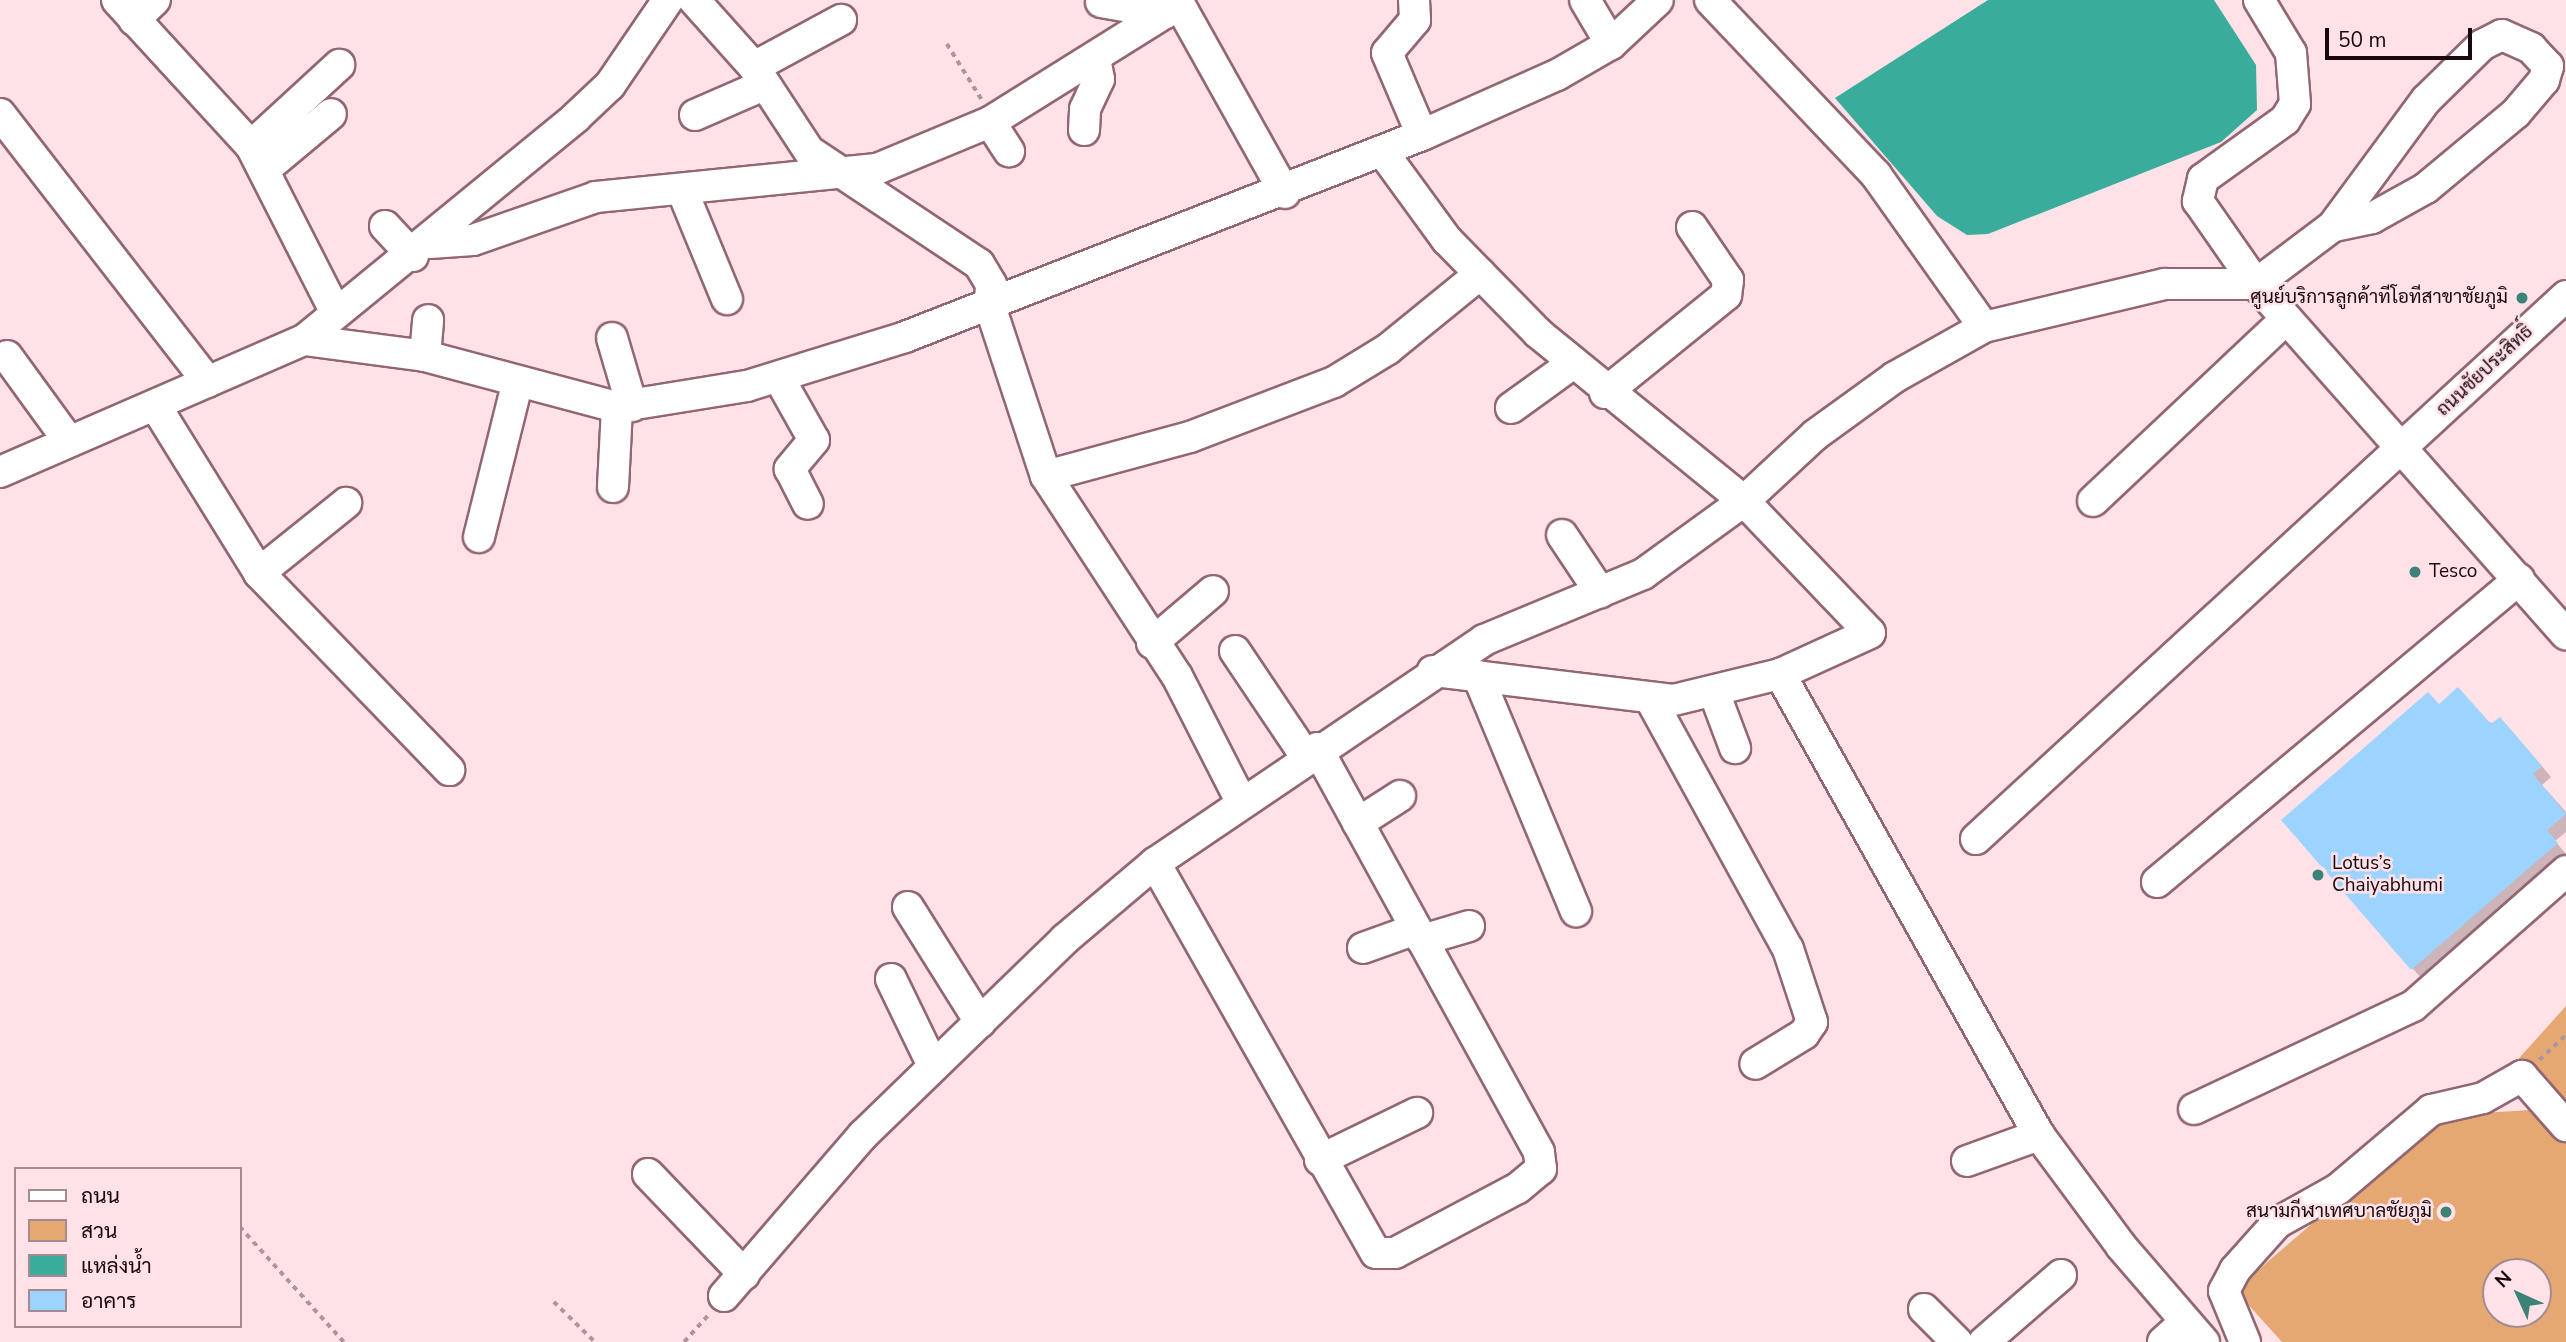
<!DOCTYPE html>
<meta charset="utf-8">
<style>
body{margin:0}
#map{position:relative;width:2566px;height:1342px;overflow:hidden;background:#ffe1e8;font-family:"Nunito Sans",Sarabun,sans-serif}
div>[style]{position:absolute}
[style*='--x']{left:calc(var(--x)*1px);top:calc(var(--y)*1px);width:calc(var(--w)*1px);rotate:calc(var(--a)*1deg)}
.green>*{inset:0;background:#e5a872}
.water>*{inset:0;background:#3aac9c}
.shadow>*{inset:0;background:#0003}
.building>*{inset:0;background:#9dd4ff}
.path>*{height:3.5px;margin-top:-1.75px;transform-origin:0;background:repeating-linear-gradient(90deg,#ae959b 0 5px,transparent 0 10px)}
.roads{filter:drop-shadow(2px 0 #926772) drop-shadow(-2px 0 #926772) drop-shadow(0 2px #926772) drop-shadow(0 -2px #926772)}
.minor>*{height:30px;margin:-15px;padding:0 15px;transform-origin:15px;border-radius:15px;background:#fff}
.dots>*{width:19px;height:19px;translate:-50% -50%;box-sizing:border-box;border:4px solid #ffe1e8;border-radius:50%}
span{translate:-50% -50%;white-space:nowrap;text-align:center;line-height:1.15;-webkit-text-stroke:5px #ffe1e8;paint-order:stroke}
.poi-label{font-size:19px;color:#19090d}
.right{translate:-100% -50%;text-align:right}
.left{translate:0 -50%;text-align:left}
.street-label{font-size:19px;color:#19090d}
.legend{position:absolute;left:14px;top:1167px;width:228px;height:161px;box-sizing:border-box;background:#ffe1e8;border:2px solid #a38b90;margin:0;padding:9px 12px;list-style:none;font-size:21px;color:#19090d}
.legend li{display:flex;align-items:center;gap:14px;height:35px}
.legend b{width:35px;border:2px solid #a38b90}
.north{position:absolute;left:2482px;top:1258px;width:70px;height:70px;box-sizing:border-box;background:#ffe1e8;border:2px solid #a38b90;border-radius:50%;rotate:315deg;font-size:19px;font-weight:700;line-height:28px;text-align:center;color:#19090d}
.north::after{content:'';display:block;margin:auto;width:24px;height:32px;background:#3d8277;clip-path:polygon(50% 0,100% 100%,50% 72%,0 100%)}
.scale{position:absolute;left:2325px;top:28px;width:147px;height:32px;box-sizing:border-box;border:4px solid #19090d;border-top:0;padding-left:9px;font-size:21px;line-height:24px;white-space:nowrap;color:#19090d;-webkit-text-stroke:5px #ffe1e8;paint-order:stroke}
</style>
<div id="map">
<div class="green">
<i style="clip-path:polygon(evenodd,2566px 1006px,2566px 1342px,2282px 1342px,2235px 1290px,2437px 1116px,2530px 1110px,2503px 1076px,2566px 1006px,2496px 1272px,2538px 1272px,2538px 1314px,2496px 1314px,2496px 1272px)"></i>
</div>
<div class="water">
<i style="clip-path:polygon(1988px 0,2214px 0,2256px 65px,2257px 110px,2221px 142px,1988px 234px,1967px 235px,1937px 216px,1835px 98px)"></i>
</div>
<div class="shadow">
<i style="clip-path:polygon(2439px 705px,2510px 729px,2551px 777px,2542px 785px,2566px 812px,2566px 832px,2555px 841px,2566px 854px,2422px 979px,2413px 969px)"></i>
</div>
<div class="building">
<i style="clip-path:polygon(2458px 687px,2491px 724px,2500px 717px,2542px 766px,2533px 774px,2566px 814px,2547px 830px,2558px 843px,2411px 970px,2281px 820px,2428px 692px,2439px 704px)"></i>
</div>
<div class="path">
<i style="--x:947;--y:44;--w:66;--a:58"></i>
<i style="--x:2539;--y:1060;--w:37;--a:-43"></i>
<i style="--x:240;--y:1227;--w:155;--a:47.9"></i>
<i style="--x:554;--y:1302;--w:57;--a:44.3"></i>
<i style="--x:684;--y:1342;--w:36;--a:-48"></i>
</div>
<div class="roads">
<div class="minor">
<i style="--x:117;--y:0;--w:198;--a:47.5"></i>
<i style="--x:251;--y:146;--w:185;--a:63"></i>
<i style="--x:694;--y:0;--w:90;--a:48.2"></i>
<i style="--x:754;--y:67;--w:100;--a:56.8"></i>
<i style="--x:809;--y:151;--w:204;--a:33.6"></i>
<i style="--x:979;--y:264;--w:23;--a:59"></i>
<i style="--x:991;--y:284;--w:22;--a:93"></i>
<i style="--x:990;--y:306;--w:179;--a:71.8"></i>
<i style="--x:1046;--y:476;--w:239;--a:56.8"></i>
<i style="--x:1177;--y:676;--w:143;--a:62.9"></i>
<i style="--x:1177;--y:0;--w:221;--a:60.8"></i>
<i style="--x:1414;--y:0;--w:20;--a:87"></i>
<i style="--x:1415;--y:20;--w:43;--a:130.3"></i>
<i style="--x:1387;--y:53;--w:89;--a:66.9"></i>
<i style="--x:1585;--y:0;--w:51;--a:59.4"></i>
<i style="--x:1710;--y:0;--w:241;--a:46.5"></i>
<i style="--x:1876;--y:175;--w:186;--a:54.6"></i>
<i style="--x:2259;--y:0;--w:62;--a:58.9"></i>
<i style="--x:2291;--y:53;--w:51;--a:85.5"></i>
<i style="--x:2295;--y:104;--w:19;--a:122"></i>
<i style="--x:2285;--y:120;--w:101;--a:144.3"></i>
<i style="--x:2203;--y:179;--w:23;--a:103"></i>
<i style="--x:2198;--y:201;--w:101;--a:55.1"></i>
<i style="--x:2256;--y:284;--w:96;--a:-37"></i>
<i style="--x:2333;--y:226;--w:157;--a:-53.6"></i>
<i style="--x:2426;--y:100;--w:78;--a:-44.5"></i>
<i style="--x:2482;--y:45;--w:22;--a:-27"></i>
<i style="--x:2502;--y:35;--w:32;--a:24"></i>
<i style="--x:2531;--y:48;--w:25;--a:47"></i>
<i style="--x:2548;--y:66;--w:15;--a:106"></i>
<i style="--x:2544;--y:80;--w:43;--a:130.3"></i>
<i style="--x:2516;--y:113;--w:117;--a:140.2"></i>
<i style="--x:2426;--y:188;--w:62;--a:150.9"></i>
<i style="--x:2372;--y:218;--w:40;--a:168"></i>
<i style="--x:1101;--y:2;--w:65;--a:9.8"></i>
<i style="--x:134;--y:20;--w:29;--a:-44"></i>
<i style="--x:754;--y:67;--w:99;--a:-28.4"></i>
<i style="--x:0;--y:114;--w:339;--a:52.2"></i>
<i style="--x:695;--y:115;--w:75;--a:-23.5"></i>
<i style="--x:990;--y:122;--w:35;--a:57"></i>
<i style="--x:1084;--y:130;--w:21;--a:-87"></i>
<i style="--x:1085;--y:109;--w:33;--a:-65"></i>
<i style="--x:1099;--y:79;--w:20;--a:-101"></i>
<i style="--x:251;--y:146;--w:120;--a:-42.6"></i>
<i style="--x:1382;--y:151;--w:110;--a:53.9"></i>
<i style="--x:1447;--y:240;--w:130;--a:45.6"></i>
<i style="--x:1538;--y:333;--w:266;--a:39.2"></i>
<i style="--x:1744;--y:501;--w:182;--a:46.3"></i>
<i style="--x:1870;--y:633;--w:99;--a:155.5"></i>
<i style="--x:1780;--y:674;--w:110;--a:166.3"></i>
<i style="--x:1673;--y:700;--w:242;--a:-173.1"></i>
<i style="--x:264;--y:170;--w:87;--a:-39.9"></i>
<i style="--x:682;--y:190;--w:118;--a:67.6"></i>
<i style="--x:385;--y:226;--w:41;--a:47"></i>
<i style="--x:430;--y:243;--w:43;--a:-4"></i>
<i style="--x:473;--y:240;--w:130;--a:-19.3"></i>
<i style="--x:596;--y:197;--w:282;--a:-5.7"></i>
<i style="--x:877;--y:169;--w:122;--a:-22.6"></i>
<i style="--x:990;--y:122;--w:221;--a:-32"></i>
<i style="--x:612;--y:338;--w:71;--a:73.6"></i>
<i style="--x:304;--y:340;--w:122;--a:7.5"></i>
<i style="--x:425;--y:356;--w:199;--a:14.9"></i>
<i style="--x:617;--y:407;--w:132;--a:-9.2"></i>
<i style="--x:747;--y:386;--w:165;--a:-17.2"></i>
<i style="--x:905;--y:337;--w:555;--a:-21.34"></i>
<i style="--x:1422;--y:135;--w:148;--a:-24"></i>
<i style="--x:1557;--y:75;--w:62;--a:-29.9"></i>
<i style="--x:1611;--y:44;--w:64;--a:-43.1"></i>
<i style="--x:7;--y:356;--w:104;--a:54"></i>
<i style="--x:425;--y:356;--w:36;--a:-85"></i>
<i style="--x:779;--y:378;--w:71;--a:60.6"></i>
<i style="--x:814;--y:440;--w:38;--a:130"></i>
<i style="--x:790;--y:469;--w:39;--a:63"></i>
<i style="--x:1605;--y:393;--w:156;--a:-39"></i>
<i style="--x:1726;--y:295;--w:15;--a:-82"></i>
<i style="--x:1728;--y:280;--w:64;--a:-124.2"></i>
<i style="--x:155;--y:405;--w:198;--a:58.2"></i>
<i style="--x:259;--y:573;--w:274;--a:46"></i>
<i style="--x:1511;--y:408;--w:75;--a:-35.8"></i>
<i style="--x:0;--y:472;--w:331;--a:-23.5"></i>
<i style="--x:304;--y:340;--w:352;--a:-39.3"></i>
<i style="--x:576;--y:117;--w:47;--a:-43.3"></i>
<i style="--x:610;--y:85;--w:103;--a:-55.7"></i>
<i style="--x:1046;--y:476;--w:149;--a:-15.2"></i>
<i style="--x:1190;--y:437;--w:154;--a:-20.9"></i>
<i style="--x:1334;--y:382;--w:63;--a:-31.4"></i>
<i style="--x:1388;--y:349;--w:119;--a:-39.2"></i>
<i style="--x:613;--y:487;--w:80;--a:-87.1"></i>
<i style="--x:2093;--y:501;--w:264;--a:-43.3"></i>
<i style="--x:1562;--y:535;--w:69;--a:56.3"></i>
<i style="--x:479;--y:537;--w:157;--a:-76"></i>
<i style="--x:259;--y:573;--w:112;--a:-38.8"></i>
<i style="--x:1152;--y:643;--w:80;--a:-40.4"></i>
<i style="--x:1235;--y:651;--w:125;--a:56.1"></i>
<i style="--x:1780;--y:674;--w:529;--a:60.67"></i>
<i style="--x:2039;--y:1135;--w:138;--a:53.5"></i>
<i style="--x:2121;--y:1246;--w:127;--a:49.2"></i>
<i style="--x:1478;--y:676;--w:255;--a:67.4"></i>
<i style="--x:1714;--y:692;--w:60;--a:69.4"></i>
<i style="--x:1651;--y:700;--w:284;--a:61.2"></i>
<i style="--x:1788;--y:949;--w:77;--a:71.8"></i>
<i style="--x:1812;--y:1022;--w:14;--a:124"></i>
<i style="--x:1804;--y:1034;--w:57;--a:148.5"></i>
<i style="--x:1358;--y:823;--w:50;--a:-32.7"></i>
<i style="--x:1976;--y:839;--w:802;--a:-42.62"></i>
<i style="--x:1155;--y:863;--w:448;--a:60.5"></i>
<i style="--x:1376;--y:1253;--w:19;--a:0"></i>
<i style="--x:1395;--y:1253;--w:139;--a:-27.9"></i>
<i style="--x:1518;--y:1188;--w:30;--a:-40"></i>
<i style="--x:1541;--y:1169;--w:17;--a:-97"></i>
<i style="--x:1539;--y:1152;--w:461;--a:-118.8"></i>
<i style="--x:2157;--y:882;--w:472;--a:-39.9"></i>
<i style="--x:908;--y:907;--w:136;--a:57.9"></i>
<i style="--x:1422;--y:940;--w:49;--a:-16.6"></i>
<i style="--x:1363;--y:948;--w:56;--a:-19.7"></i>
<i style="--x:891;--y:979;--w:97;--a:64.2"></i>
<i style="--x:2194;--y:1109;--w:242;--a:-25.2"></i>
<i style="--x:2413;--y:1006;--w:204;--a:-41.4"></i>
<i style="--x:1320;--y:1160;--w:108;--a:-25.9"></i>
<i style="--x:1967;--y:1161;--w:77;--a:-19.9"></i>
<i style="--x:648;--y:1174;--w:139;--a:46.2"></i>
<i style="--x:724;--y:1296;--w:213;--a:-49.2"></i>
<i style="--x:863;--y:1135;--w:281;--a:-44.1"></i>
<i style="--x:1065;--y:939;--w:118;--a:-40.2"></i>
<i style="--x:1155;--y:863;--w:397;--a:-34.1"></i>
<i style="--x:1484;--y:640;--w:172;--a:-22.5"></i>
<i style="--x:1643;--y:574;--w:125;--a:-35.9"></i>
<i style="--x:1744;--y:501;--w:97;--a:-42.9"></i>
<i style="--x:1815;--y:435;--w:99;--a:-35.9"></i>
<i style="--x:1895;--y:377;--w:102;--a:-29.3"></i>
<i style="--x:1984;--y:327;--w:186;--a:-13.4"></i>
<i style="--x:2165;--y:284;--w:91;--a:0"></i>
<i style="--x:2256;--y:284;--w:468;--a:48.5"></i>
<i style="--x:1924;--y:1309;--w:47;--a:45"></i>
<i style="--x:1984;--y:1342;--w:102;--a:-41"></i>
<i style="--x:2163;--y:1342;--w:30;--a:-42"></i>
<i style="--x:2245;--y:1342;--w:55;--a:-112.4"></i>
<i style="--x:2224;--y:1291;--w:24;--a:-62"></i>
<i style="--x:2235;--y:1270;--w:63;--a:-48.2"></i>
<i style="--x:2277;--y:1223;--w:70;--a:-29.1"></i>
<i style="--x:2338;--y:1189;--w:122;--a:-40.3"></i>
<i style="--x:2431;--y:1110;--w:53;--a:-13"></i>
<i style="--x:2483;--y:1098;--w:45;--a:-29.4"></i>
<i style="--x:2522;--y:1076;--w:67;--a:48.7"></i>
</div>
</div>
<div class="dots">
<i style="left:2522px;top:298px;background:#3d8277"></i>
<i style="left:2415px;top:572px;background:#3d8277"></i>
<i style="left:2318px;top:875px;background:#3d8277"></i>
<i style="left:2446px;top:1212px;background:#3d8277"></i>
</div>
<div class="poi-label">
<span class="right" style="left:2508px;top:298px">ศูนย์บริการลูกค้าทีโอทีสาขาชัยภูมิ</span>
<span class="left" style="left:2429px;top:572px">Tesco</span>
<span class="left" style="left:2332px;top:875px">Lotus’s<br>Chaiyabhumi</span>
<span class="right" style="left:2432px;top:1212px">สนามกีฬาเทศบาลชัยภูมิ</span>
</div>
<div class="street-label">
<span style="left:2485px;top:371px;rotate:-43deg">ถนนชัยประสิทธิ์</span>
</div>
<ul class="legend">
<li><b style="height:9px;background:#fff"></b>ถนน</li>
<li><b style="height:19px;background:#e5a872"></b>สวน</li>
<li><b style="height:19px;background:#3aac9c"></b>แหล่งน้ำ</li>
<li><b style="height:19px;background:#9dd4ff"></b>อาคาร</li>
</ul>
<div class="north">N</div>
<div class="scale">50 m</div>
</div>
